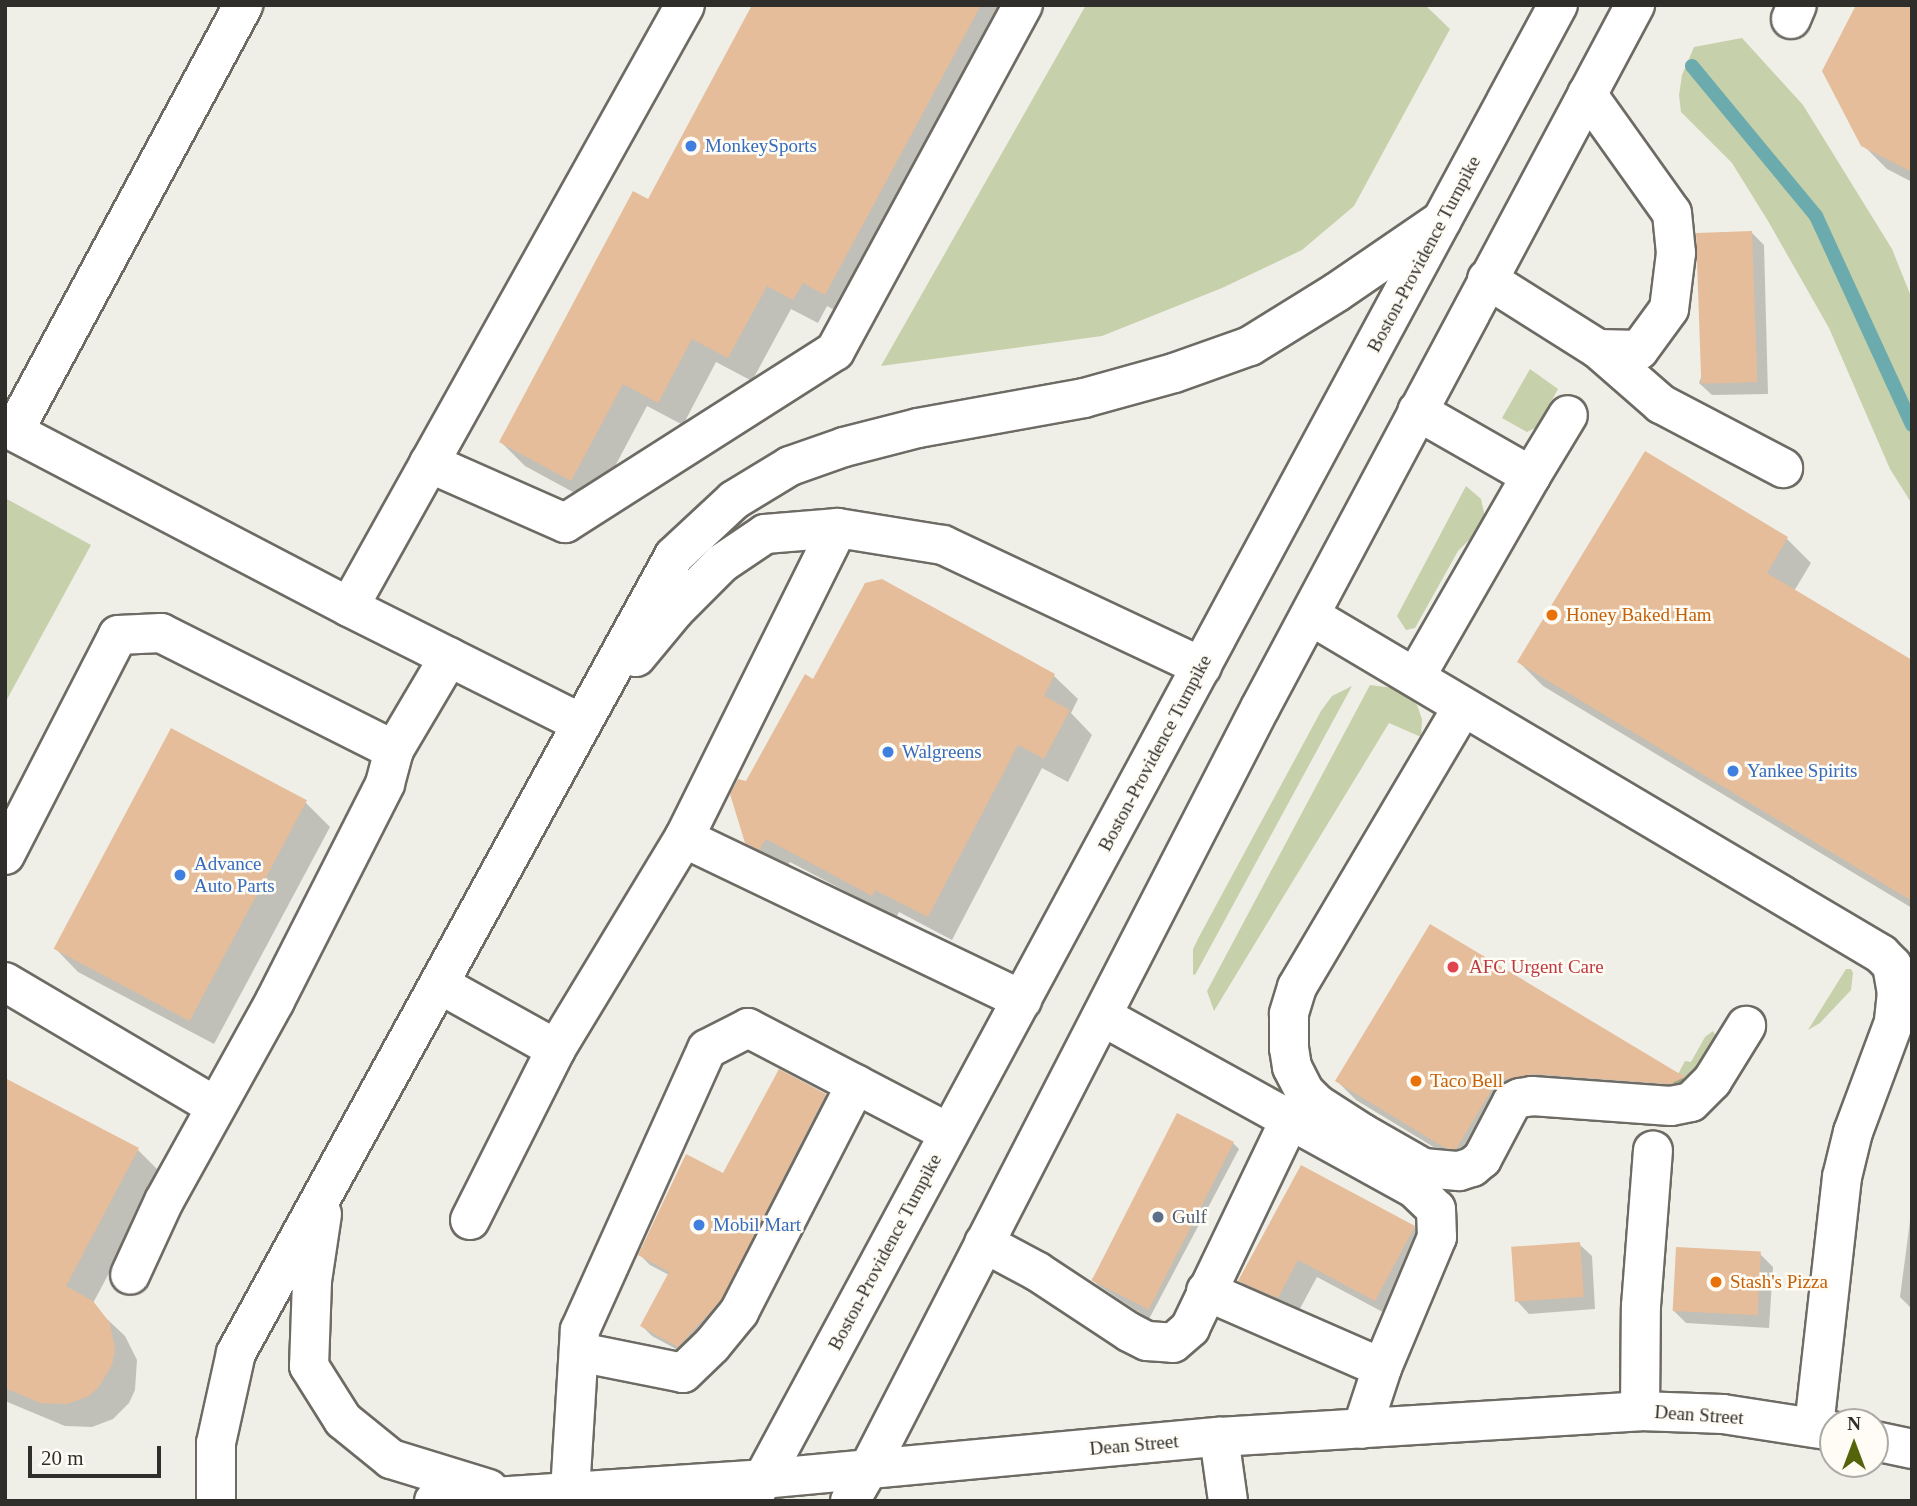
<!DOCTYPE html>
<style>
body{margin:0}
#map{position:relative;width:1917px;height:1506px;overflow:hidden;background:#f0efe7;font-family:Georgia,serif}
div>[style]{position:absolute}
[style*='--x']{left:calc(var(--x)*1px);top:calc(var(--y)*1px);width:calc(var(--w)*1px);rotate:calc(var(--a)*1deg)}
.green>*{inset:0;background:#c6d0ab}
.shadow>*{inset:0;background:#0003}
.stream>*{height:14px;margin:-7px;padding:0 7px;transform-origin:7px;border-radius:7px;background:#6cabad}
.building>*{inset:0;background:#e5bd9b;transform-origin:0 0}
.roads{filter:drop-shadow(2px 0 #6d6b64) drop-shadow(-2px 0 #6d6b64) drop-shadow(0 2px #6d6b64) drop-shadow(0 -2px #6d6b64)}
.minor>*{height:38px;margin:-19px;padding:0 19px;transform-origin:19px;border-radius:19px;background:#fff}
.major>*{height:38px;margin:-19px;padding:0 19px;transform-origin:19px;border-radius:19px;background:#fff}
.dots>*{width:19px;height:19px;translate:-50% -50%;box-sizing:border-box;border:4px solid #fefcf4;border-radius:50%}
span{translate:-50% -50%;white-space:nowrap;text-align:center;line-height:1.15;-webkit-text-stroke:5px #fefcf4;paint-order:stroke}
.shop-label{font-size:19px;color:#366cbe}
.left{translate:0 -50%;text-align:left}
.street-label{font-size:19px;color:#2f2e2b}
.food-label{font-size:19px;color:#c56008}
.health-label{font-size:19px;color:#be3a42}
.service-label{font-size:19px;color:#4e5e75}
.frame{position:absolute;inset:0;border:7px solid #2f2e2b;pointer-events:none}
.north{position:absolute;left:1819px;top:1408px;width:70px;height:70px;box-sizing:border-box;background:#fefcf4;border:2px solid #abaaa4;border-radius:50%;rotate:0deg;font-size:19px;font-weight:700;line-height:28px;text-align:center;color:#2f2e2b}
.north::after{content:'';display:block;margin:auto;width:24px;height:32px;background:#55640a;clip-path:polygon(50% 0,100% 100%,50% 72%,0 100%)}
.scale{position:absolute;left:28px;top:1446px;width:133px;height:32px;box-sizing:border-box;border:4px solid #2f2e2b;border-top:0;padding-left:9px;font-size:21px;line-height:24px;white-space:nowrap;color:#2f2e2b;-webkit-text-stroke:5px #fefcf4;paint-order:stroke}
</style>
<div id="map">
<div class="green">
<i style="clip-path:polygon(1086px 5px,1425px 5px,1450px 29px,1354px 206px,1302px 250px,1222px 288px,1102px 336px,881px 366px)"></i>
<i style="clip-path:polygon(1742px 38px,1803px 105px,1892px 249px,1912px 299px,1912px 504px,1890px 469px,1829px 328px,1768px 221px,1732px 163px,1681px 112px,1679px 95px,1682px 75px,1694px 47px)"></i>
<i style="clip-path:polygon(1530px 369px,1558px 389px,1537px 427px,1527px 432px,1502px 418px)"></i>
<i style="clip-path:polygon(1466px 486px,1481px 499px,1485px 517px,1484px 525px,1458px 551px,1415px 628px,1406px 630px,1397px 616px)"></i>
<i style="clip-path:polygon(5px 498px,91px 545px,5px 703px)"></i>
<i style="clip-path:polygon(1370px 685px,1394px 688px,1406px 694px,1417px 705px,1422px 719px,1421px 737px,1389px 723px,1214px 1011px,1207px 991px)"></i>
<i style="clip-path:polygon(1352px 686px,1195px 975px,1193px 974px,1193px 949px,1200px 935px,1321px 711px,1332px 696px)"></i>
<i style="clip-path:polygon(1846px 969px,1851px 969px,1853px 973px,1851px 990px,1820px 1023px,1808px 1030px)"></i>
<i style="clip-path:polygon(1713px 1031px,1720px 1044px,1698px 1081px,1668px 1093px,1685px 1061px,1691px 1062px,1705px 1037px)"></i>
</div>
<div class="shadow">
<i style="clip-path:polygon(754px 5px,1017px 5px,850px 318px,827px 306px,818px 323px,791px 309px,752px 381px,716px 362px,683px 425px,647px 406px,595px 504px,525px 466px,501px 442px,649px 202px)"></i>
<i style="clip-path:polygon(1912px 5px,1912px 182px,1887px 169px,1863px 145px)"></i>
<i style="clip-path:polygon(1752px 233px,1764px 245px,1768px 394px,1712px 395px,1699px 383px)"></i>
<i style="clip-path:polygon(1645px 454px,1787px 539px,1811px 563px,1794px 591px,1912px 662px,1912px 908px,1543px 686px,1519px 662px)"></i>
<i style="clip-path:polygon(1054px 676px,1078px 699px,1071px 713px,1092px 735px,1068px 782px,1042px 768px,952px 940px,899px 912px,896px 918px,790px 862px,783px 872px,771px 867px,747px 842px,746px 783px,814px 681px)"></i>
<i style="clip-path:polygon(171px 730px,306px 803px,330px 827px,214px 1044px,78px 972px,55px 948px)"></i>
<i style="clip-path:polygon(1431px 926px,1684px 1079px,1701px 1096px,1515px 1099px,1465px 1166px,1356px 1100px,1337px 1081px)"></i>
<i style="clip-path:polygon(825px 1095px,835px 1105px,730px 1310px,689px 1356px,652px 1336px,642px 1326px,669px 1275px,650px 1265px,640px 1255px,723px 1176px)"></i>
<i style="clip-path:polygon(5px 1103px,138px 1150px,162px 1174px,92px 1305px,125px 1336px,137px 1360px,135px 1390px,129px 1403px,113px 1419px,92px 1427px,65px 1426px,5px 1401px)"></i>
<i style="clip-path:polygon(1233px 1143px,1239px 1149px,1149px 1319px,1098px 1285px,1092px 1279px)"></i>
<i style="clip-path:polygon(1301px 1167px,1414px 1227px,1432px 1246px,1394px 1318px,1317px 1277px,1296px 1316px,1259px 1299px,1240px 1281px)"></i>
<i style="clip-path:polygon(1912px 1206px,1912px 1309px,1900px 1297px)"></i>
<i style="clip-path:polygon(1579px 1244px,1592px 1256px,1595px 1309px,1529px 1314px,1517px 1301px)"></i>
<i style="clip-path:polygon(1760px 1254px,1773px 1267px,1769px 1328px,1686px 1323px,1673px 1310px)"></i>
</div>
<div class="stream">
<i style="--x:1692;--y:66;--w:195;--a:50.4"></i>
<i style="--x:1816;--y:216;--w:230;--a:65.3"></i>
</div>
<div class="building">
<i style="clip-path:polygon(752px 5px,981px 5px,825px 295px,803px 283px,793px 300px,767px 286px,728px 358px,692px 339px,658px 403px,623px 384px,571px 481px,499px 442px,633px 191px,648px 199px)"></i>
<i style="clip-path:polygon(1856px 5px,1912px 5px,1912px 172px,1861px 146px,1822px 71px)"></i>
<i style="left:1752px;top:231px;width:151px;height:56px;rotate:88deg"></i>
<i style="clip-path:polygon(1645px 451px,1788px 537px,1767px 573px,1912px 660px,1912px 901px,1517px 662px)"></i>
<i style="clip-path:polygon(882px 579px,1055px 674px,1044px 696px,1070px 710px,1044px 759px,1018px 745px,928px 917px,875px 890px,872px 896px,766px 839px,759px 850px,745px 843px,730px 794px,738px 779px,746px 781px,805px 674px,813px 679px,865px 583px)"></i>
<i style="left:171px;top:728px;width:154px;height:250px;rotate:28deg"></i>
<i style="clip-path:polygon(1430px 924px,1685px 1077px,1670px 1084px,1534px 1074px,1497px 1081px,1456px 1149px,1445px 1148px,1335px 1081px)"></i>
<i style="clip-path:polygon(779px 1069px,826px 1094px,721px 1300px,678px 1347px,640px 1326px,669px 1272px,638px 1255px,686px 1154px,723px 1173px)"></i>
<i style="clip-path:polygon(5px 1078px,139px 1148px,66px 1286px,93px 1301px,110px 1323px,115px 1350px,112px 1365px,98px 1388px,89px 1396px,67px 1404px,40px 1403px,5px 1388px)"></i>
<i style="left:1177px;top:1113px;width:64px;height:188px;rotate:27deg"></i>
<i style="clip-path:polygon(1301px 1165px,1415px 1226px,1375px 1301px,1298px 1260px,1278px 1298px,1238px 1281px)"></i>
<i style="left:1580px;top:1242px;width:55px;height:69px;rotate:86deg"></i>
<i style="left:1676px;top:1247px;width:85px;height:64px;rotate:3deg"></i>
</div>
<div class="roads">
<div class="minor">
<i style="--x:1791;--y:19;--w:15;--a:-67"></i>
<i style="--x:1587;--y:94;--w:146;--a:54.5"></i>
<i style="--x:1672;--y:213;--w:40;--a:84.3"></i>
<i style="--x:1676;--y:253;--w:56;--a:97.1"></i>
<i style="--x:1669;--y:309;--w:51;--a:126.2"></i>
<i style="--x:1639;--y:350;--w:41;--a:-178.6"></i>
<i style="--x:1487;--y:279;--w:131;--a:32.2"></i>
<i style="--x:1598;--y:349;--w:84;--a:41.1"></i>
<i style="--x:1661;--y:404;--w:138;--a:27.7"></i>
<i style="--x:5;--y:427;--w:388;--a:27.6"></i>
<i style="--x:349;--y:607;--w:259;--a:26.6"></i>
<i style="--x:14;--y:431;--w:484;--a:-61.7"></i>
<i style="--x:429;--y:463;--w:149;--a:23.8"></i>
<i style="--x:565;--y:523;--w:320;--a:-32.5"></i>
<i style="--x:835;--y:351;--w:394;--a:-61.5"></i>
<i style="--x:1531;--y:476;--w:71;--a:-58.8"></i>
<i style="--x:349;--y:607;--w:689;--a:-60.83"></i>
<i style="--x:1311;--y:616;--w:663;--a:30.67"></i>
<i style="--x:1881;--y:954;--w:16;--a:45"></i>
<i style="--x:1892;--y:965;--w:27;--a:80"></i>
<i style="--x:1897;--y:992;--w:30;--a:96"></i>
<i style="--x:1894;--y:1022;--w:117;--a:110.4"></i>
<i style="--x:1853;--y:1132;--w:46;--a:103.7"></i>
<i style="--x:1842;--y:1177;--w:252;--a:96.4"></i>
<i style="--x:1416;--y:676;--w:231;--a:-60.1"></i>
<i style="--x:1531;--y:476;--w:131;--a:-150.3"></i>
<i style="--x:1462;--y:708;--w:324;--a:120.6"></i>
<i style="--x:1297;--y:987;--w:28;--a:107"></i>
<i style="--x:1289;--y:1014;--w:34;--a:90"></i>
<i style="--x:1289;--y:1048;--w:19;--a:81"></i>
<i style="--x:1292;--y:1067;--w:28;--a:63"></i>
<i style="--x:1305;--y:1092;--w:17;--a:45"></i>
<i style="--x:1317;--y:1104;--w:54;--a:32.8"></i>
<i style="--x:1362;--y:1133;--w:70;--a:29.8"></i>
<i style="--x:1423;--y:1168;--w:36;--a:5"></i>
<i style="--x:1459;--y:1171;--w:14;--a:-17"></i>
<i style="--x:1472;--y:1167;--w:13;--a:-39"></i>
<i style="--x:1482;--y:1159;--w:64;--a:-62.2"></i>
<i style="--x:1512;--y:1102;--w:9;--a:-27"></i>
<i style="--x:1520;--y:1098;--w:12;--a:-9"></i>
<i style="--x:1532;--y:1096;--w:139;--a:4.1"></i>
<i style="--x:1671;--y:1106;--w:20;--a:-11"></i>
<i style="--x:1691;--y:1102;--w:30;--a:-45"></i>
<i style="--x:1712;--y:1081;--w:65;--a:-58.3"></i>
<i style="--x:394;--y:750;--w:108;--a:-59.4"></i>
<i style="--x:684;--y:838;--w:375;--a:25.6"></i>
<i style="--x:5;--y:855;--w:247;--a:-62.8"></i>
<i style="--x:118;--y:635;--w:43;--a:-2.7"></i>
<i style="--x:161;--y:633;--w:261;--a:26.7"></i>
<i style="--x:394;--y:750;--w:35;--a:105"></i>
<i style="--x:385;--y:784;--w:243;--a:116.9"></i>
<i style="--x:275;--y:1001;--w:229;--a:119"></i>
<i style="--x:164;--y:1201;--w:81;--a:114.7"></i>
<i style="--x:5;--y:982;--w:245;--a:30.6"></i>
<i style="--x:439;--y:984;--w:134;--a:29.1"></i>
<i style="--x:1102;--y:1016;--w:356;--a:28.9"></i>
<i style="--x:1414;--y:1188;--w:30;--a:44"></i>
<i style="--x:1436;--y:1209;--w:28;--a:88"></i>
<i style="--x:1437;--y:1237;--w:142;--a:112.8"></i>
<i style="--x:1382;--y:1368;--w:64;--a:108.2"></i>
<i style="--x:470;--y:1220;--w:191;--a:-63.3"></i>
<i style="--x:556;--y:1049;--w:247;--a:-58.8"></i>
<i style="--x:684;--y:838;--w:346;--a:-63.6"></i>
<i style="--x:984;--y:1243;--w:61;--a:28.2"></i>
<i style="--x:1038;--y:1272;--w:109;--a:33.4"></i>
<i style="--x:1129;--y:1332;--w:20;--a:27"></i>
<i style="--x:1147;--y:1341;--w:26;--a:4"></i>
<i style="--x:1173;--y:1343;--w:23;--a:-41"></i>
<i style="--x:1190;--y:1328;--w:229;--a:-64.4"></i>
<i style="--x:1206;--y:1291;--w:192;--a:23.6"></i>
<i style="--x:579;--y:1352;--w:106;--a:11.4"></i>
<i style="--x:683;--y:1373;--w:40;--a:-44"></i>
<i style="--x:712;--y:1345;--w:43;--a:-50.7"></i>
<i style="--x:739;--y:1312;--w:256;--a:-62.8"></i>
<i style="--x:1640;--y:1411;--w:105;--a:-89.5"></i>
<i style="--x:1641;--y:1306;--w:156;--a:-85.6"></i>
<i style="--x:570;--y:1492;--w:162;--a:-86.5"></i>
<i style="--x:580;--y:1330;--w:308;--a:-65.7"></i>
<i style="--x:707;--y:1049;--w:46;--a:-27.1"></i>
<i style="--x:748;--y:1028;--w:227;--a:27.6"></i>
</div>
<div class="major">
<i style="--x:636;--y:657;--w:61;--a:-50.3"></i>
<i style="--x:675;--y:610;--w:66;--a:-45"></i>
<i style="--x:722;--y:563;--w:52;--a:-34"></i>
<i style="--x:765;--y:534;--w:73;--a:-4.7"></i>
<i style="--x:838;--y:528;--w:106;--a:9.2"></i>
<i style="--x:943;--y:545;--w:286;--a:25.2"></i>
<i style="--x:322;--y:1214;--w:68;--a:98.5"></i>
<i style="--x:312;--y:1281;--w:85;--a:92"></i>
<i style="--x:309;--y:1366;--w:64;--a:57.8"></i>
<i style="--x:343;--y:1420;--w:62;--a:39.1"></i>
<i style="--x:391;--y:1459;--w:102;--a:17"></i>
<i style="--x:1219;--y:1437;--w:65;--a:82"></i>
<i style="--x:1875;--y:1441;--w:38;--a:12"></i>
<i style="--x:216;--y:1501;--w:58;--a:-90"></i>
<i style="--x:216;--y:1443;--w:92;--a:-77.5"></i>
<i style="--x:236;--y:1353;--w:909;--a:-61.21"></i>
<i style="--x:674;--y:556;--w:82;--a:-43"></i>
<i style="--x:734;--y:500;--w:66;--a:-31.3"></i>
<i style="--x:790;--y:466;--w:57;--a:-19.4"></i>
<i style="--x:844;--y:447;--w:76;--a:-14.4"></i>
<i style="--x:918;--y:428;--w:169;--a:-10.2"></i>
<i style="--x:1084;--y:398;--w:93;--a:-15.5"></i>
<i style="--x:1174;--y:373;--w:81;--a:-19.6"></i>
<i style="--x:1250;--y:346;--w:102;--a:-31.8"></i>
<i style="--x:1337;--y:292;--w:127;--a:-34.4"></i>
<i style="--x:434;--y:1501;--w:329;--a:-3.8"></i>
<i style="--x:762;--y:1479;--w:459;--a:-5.3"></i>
<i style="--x:1219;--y:1437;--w:422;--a:-3.5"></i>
<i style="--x:1640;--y:1411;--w:83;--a:2.1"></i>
<i style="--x:1723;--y:1414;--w:111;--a:8.8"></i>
<i style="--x:751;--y:1501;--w:1700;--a:-61.66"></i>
<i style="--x:850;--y:1501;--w:36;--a:-60"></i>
<i style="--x:868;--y:1470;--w:857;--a:-62.78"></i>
<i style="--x:1260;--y:708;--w:797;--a:-61.92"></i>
</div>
</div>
<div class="dots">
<i style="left:691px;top:146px;background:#3f7fe0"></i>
<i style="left:1552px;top:615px;background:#e8710a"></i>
<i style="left:888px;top:752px;background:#3f7fe0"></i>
<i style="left:1733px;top:771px;background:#3f7fe0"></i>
<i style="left:180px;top:875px;background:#3f7fe0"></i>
<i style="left:1453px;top:967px;background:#e0444e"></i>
<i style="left:1416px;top:1081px;background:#e8710a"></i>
<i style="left:1158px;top:1217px;background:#5c6f8a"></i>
<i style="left:699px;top:1225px;background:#3f7fe0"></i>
<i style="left:1716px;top:1282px;background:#e8710a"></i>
</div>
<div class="shop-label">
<span class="left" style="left:705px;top:146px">MonkeySports</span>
<span class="left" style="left:902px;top:752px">Walgreens</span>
<span class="left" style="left:1747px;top:771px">Yankee Spirits</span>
<span class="left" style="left:194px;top:875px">Advance<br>Auto Parts</span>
<span class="left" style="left:713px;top:1225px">Mobil Mart</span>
</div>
<div class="street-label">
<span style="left:1424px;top:254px;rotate:-62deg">Boston-Providence Turnpike</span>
<span style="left:1155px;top:753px;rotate:-62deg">Boston-Providence Turnpike</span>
<span style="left:885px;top:1252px;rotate:-62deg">Boston-Providence Turnpike</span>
<span style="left:1699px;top:1415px;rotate:4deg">Dean Street</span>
<span style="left:1134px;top:1445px;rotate:-5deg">Dean Street</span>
</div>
<div class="food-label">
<span class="left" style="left:1566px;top:615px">Honey Baked Ham</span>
<span class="left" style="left:1430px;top:1081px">Taco Bell</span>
<span class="left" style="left:1730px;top:1282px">Stash's Pizza</span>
</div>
<div class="health-label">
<span class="left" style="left:1469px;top:967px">AFC Urgent Care</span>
</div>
<div class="service-label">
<span class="left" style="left:1172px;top:1217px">Gulf</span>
</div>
<div class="frame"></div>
<div class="north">N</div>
<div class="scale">20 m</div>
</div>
